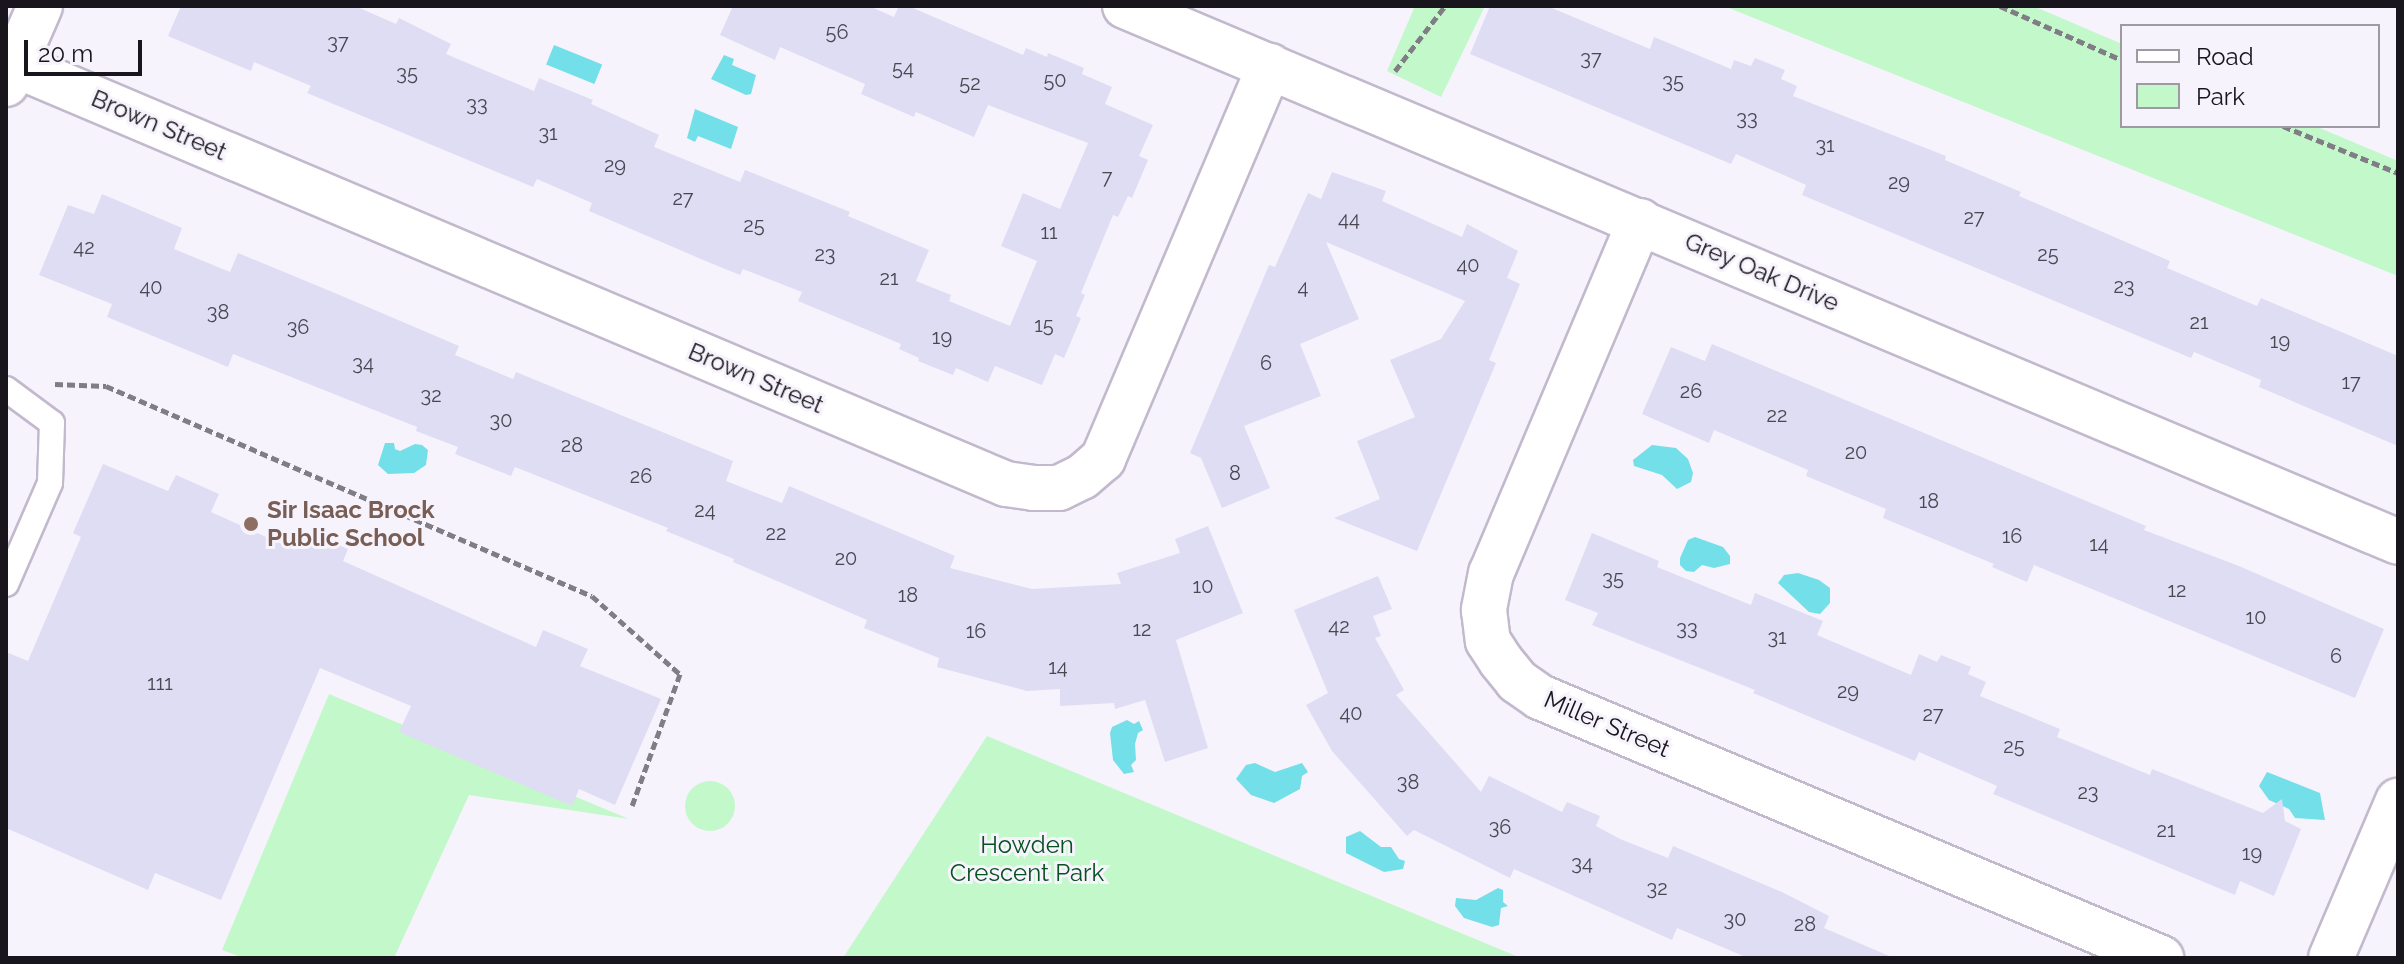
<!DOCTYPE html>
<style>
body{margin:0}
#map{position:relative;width:2404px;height:964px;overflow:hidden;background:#f7f3fc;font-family:Raleway,sans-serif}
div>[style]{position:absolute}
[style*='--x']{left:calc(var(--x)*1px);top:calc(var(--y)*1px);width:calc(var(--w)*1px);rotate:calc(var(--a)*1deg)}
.green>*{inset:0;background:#c2f8ca}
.round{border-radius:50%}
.water>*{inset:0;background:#73dfe8;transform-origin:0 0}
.building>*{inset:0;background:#dfddf3}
.path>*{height:5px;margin-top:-2.5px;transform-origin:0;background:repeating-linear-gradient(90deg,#807d85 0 8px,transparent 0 12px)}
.roads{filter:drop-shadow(2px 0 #c2b9cd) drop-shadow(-2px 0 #c2b9cd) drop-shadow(0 2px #c2b9cd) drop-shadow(0 -2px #c2b9cd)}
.service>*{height:24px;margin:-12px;padding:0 12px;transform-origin:12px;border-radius:12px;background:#fff}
.minor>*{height:44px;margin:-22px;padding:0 22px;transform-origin:22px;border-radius:22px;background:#fff}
.dots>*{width:22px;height:22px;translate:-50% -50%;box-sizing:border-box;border:4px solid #f7f3fc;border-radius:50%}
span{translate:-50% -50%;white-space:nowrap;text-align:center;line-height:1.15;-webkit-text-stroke:6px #f7f3fc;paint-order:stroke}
.number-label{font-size:20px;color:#4a4752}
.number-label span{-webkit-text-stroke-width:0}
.street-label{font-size:24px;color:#18151c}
.education-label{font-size:24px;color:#785e54;font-weight:700}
.left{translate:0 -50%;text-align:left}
.park-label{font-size:24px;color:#065120}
.frame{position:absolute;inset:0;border:8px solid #18151c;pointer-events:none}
.legend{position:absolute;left:2120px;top:24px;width:260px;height:104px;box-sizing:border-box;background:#f7f3fc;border:2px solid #9e9aa2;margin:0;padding:10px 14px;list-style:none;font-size:24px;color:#18151c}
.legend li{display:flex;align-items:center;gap:16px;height:40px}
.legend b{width:40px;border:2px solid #9e9aa2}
.scale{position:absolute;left:24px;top:40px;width:118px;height:36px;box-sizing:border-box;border:4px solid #18151c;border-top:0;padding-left:10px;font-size:24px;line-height:28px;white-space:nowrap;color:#18151c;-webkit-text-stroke:6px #f7f3fc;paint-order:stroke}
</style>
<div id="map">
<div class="green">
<i style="clip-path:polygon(1415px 6px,1485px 6px,1441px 97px,1387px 71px)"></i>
<i style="clip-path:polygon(1724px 6px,2033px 6px,2122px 44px,2122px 126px,2315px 126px,2398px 161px,2398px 276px)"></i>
<i style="clip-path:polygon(329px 694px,629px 819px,469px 795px,394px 958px,244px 958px,222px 950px)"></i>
<i style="clip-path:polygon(987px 736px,1521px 958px,843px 958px)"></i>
<i class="round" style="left:685px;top:781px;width:50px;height:50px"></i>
</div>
<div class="water">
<i style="left:554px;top:45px;width:52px;height:21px;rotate:22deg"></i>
<i style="clip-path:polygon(724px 55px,734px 59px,732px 65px,756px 75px,751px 94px,746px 95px,711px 79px)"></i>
<i style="clip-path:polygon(695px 109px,738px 127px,731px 149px,698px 136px,695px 142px,687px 138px)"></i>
<i style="clip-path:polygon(385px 443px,394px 443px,395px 449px,400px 451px,415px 444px,422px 445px,428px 450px,426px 465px,414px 473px,388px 474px,378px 465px)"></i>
<i style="clip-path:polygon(1652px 445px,1676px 448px,1688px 459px,1693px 473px,1691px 482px,1677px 489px,1662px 475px,1634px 466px,1633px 460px)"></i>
<i style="clip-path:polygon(1695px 537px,1723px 547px,1730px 556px,1730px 564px,1714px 568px,1702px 565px,1694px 572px,1686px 571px,1680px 565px,1680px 558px,1688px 540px)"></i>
<i style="clip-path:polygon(1798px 573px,1819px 580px,1830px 588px,1830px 603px,1820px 614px,1809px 612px,1778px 583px,1784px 575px)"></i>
<i style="clip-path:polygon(1127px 720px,1134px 724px,1139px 721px,1143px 730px,1138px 733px,1135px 744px,1136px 760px,1131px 765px,1134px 772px,1124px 774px,1113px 760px,1110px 733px,1112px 727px)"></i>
<i style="clip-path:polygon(1255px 763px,1275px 772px,1302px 763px,1308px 772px,1302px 776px,1300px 789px,1274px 803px,1251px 795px,1236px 779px,1246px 765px)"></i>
<i style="clip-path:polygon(2267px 772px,2320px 793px,2325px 820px,2295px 818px,2289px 809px,2269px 800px,2259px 786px)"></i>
<i style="clip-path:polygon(1360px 831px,1381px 847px,1391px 847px,1399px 859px,1405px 861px,1403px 869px,1384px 872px,1346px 853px,1346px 837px)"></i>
<i style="clip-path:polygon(1498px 888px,1503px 890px,1503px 902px,1508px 906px,1501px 908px,1499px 925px,1492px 927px,1464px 918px,1455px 906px,1456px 898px,1476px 900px)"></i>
</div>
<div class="building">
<i style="clip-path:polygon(181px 6px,355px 6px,396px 24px,399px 18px,451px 44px,446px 54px,534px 91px,539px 78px,593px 100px,591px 104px,659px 135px,654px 147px,740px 182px,745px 170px,850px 212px,848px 216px,929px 250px,916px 281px,951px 295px,949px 301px,1010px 326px,1037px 261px,1001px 246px,1023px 193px,1060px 209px,1088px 143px,988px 105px,974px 137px,916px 112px,914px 117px,861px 94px,865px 84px,780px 47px,775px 60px,720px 35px,733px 6px,869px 6px,894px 17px,899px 6px,908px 6px,1023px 55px,1026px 48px,1047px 57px,1048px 53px,1084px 68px,1082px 74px,1112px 87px,1105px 104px,1153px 125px,1139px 156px,1148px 160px,1132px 198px,1128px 196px,1118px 217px,1113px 215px,1081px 293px,1085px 295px,1076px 316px,1081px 318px,1064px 358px,1055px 354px,1042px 385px,995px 366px,988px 382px,956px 368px,953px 375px,918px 361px,919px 358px,899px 349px,901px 344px,798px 301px,802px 292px,743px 269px,740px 275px,708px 262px,589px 211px,592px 203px,537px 179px,533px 187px,307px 93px,311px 86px,254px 62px,251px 71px,168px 36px)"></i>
<i style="clip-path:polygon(1490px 6px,1547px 6px,1650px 49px,1654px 37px,1731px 69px,1734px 60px,1751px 66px,1755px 58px,1785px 70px,1781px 79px,1797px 86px,1793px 96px,1946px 156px,1945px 160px,2021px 192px,2019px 196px,2170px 261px,2167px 268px,2257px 306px,2261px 298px,2398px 356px,2398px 446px,2259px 387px,2261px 380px,2194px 352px,2191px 358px,1802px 195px,1806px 185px,1736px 154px,1731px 164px,1470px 54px)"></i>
<i style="clip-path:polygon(1332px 172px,1386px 191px,1382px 201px,1462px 237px,1467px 224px,1518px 251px,1507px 278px,1520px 284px,1489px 360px,1496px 363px,1417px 551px,1334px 518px,1380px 499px,1357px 441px,1415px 417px,1390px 360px,1441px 339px,1465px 301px,1326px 242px,1359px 319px,1300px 344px,1321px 396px,1244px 426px,1270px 488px,1222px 508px,1201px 458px,1190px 453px,1269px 265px,1275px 267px,1308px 193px,1321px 199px)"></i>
<i style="clip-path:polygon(102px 194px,182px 228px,174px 249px,230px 272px,238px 253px,342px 296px,459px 346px,455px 355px,513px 379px,516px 372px,733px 461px,726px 481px,782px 503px,789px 486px,955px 556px,950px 568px,1032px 589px,1121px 584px,1117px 573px,1180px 553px,1175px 539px,1208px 526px,1243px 613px,1176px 640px,1208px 748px,1165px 762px,1145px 700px,1115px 709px,1114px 703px,1060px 706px,1060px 689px,1027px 691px,937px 667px,939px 658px,864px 628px,867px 620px,733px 562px,734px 559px,666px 531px,668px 528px,515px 467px,511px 476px,455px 454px,458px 447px,416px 431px,417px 427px,233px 354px,228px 367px,107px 317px,112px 304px,39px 275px,68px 205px,94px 214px)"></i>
<i style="clip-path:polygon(1712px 344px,2146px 526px,2144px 530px,2239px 566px,2384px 629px,2355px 698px,2034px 565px,2027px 582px,1992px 567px,1994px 564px,1883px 518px,1886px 509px,1806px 476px,1808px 470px,1714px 430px,1709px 443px,1642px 414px,1671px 347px,1705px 361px)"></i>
<i style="clip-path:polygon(103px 464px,168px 491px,176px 475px,219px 494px,211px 512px,295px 550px,304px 530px,348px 549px,343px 561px,536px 647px,543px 630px,588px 649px,580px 666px,661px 699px,615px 805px,579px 789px,572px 806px,399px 732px,411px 706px,320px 668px,221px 900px,155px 873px,148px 890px,6px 828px,6px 652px,28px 661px,81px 537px,73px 533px)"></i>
<i style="clip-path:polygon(1592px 533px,1659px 561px,1657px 567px,1751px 605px,1755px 593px,1823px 621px,1817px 635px,1911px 675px,1919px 654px,1937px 662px,1941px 655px,1971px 667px,1968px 674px,1986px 682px,1980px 696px,2060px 729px,2057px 737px,2150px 775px,2152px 769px,2263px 813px,2282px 799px,2285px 821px,2301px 829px,2274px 896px,2240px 881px,2235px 895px,1993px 794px,1997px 786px,1919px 752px,1915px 761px,1753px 693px,1755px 690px,1592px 625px,1598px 613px,1565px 600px)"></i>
<i style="clip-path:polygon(1378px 576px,1392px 609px,1373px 616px,1381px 636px,1375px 638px,1404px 690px,1396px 695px,1481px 792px,1489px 776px,1562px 812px,1567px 802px,1600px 816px,1596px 826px,1620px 839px,1668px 858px,1673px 846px,1782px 892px,1829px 916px,1824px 928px,1894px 958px,1748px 958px,1677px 928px,1672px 940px,1514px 869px,1510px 878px,1414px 830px,1407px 836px,1332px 751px,1306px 705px,1328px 693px,1294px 610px)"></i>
</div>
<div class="path">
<i style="--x:2000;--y:6;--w:133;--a:23.9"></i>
<i style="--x:1395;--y:71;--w:82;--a:-52.4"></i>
<i style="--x:2283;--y:126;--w:124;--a:22.2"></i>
<i style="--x:55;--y:384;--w:51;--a:2.2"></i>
<i style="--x:106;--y:386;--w:529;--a:23.37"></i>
<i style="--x:592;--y:596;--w:118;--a:41.6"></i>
<i style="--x:680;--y:674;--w:140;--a:110"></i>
</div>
<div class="roads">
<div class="service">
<i style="--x:6;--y:389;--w:57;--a:36.5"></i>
<i style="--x:52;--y:423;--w:60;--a:91.9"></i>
<i style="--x:50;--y:483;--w:110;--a:113.5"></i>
</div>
<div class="minor">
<i style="--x:1125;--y:6;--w:1381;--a:22.83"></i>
<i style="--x:6;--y:61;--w:1086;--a:22.93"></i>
<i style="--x:1006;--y:484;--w:27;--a:8"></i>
<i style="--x:1033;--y:488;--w:26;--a:0"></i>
<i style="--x:1059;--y:488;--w:25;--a:-26"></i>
<i style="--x:1082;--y:477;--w:28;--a:-41"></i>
<i style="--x:1103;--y:459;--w:427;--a:-67"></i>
<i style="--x:6;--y:84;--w:85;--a:-66.4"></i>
<i style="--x:1640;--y:221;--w:382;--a:112.9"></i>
<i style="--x:1491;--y:573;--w:38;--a:101"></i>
<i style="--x:1484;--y:610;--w:31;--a:83"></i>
<i style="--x:1488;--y:641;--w:24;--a:57"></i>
<i style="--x:1501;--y:661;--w:26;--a:51"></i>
<i style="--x:1517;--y:681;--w:28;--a:35"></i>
<i style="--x:1540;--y:697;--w:674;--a:22.8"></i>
<i style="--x:2331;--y:958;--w:171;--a:-66.9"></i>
</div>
</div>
<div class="dots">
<i style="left:251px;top:524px;background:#8d6e63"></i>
</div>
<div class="number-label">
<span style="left:837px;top:32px">56</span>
<span style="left:338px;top:42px">37</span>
<span style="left:1591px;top:58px">37</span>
<span style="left:903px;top:68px">54</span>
<span style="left:407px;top:73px">35</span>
<span style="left:1055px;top:80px">50</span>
<span style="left:1673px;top:81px">35</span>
<span style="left:970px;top:83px">52</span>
<span style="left:477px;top:104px">33</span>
<span style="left:1747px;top:118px">33</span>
<span style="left:548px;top:133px">31</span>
<span style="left:1825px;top:145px">31</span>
<span style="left:615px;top:165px">29</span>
<span style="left:1107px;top:177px">7</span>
<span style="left:1899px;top:182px">29</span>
<span style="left:683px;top:198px">27</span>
<span style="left:1974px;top:217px">27</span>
<span style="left:1349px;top:219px">44</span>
<span style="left:754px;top:225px">25</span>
<span style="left:1049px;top:232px">11</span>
<span style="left:84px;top:247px">42</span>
<span style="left:825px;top:254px">23</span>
<span style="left:2048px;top:254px">25</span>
<span style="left:1468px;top:265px">40</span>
<span style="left:889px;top:278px">21</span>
<span style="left:2124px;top:286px">23</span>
<span style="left:151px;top:287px">40</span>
<span style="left:1303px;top:287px">4</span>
<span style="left:218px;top:312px">38</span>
<span style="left:2199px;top:322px">21</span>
<span style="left:1044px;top:325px">15</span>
<span style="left:298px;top:327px">36</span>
<span style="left:942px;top:337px">19</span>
<span style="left:2280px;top:341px">19</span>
<span style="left:363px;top:363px">34</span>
<span style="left:1266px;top:363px">6</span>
<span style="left:2351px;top:382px">17</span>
<span style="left:1691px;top:391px">26</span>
<span style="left:431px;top:395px">32</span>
<span style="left:1777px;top:415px">22</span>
<span style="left:501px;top:420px">30</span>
<span style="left:572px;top:445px">28</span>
<span style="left:1856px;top:452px">20</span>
<span style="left:1235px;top:473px">8</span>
<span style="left:641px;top:476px">26</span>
<span style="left:1929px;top:501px">18</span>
<span style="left:705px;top:510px">24</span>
<span style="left:776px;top:533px">22</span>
<span style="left:2012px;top:536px">16</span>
<span style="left:2099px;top:544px">14</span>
<span style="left:846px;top:558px">20</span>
<span style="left:1613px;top:578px">35</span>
<span style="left:1203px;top:586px">10</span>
<span style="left:2177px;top:590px">12</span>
<span style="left:908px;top:595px">18</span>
<span style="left:2256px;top:617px">10</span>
<span style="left:1339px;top:626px">42</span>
<span style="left:1687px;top:628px">33</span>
<span style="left:1142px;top:629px">12</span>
<span style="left:976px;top:631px">16</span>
<span style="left:1777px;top:637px">31</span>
<span style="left:2336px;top:656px">6</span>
<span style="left:1058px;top:667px">14</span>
<span style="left:160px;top:683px">111</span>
<span style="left:1848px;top:691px">29</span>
<span style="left:1351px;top:713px">40</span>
<span style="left:1933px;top:714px">27</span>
<span style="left:2014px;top:746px">25</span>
<span style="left:1408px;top:782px">38</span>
<span style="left:2088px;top:792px">23</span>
<span style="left:1500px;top:827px">36</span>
<span style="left:2166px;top:830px">21</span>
<span style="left:2252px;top:853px">19</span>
<span style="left:1582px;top:863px">34</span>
<span style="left:1657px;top:888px">32</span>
<span style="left:1735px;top:919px">30</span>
<span style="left:1805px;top:924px">28</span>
</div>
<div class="street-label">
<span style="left:159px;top:125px;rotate:23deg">Brown Street</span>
<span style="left:1762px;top:272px;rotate:23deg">Grey Oak Drive</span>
<span style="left:756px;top:378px;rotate:23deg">Brown Street</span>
<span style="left:1607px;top:724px;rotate:23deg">Miller Street</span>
</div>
<div class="education-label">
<span class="left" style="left:267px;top:524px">Sir Isaac Brock<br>Public School</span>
</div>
<div class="park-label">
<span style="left:1027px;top:859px">Howden<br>Crescent Park</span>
</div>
<div class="frame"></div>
<ul class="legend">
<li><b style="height:10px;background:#fff"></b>Road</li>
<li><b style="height:22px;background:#c2f8ca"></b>Park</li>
</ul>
<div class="scale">20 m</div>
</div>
